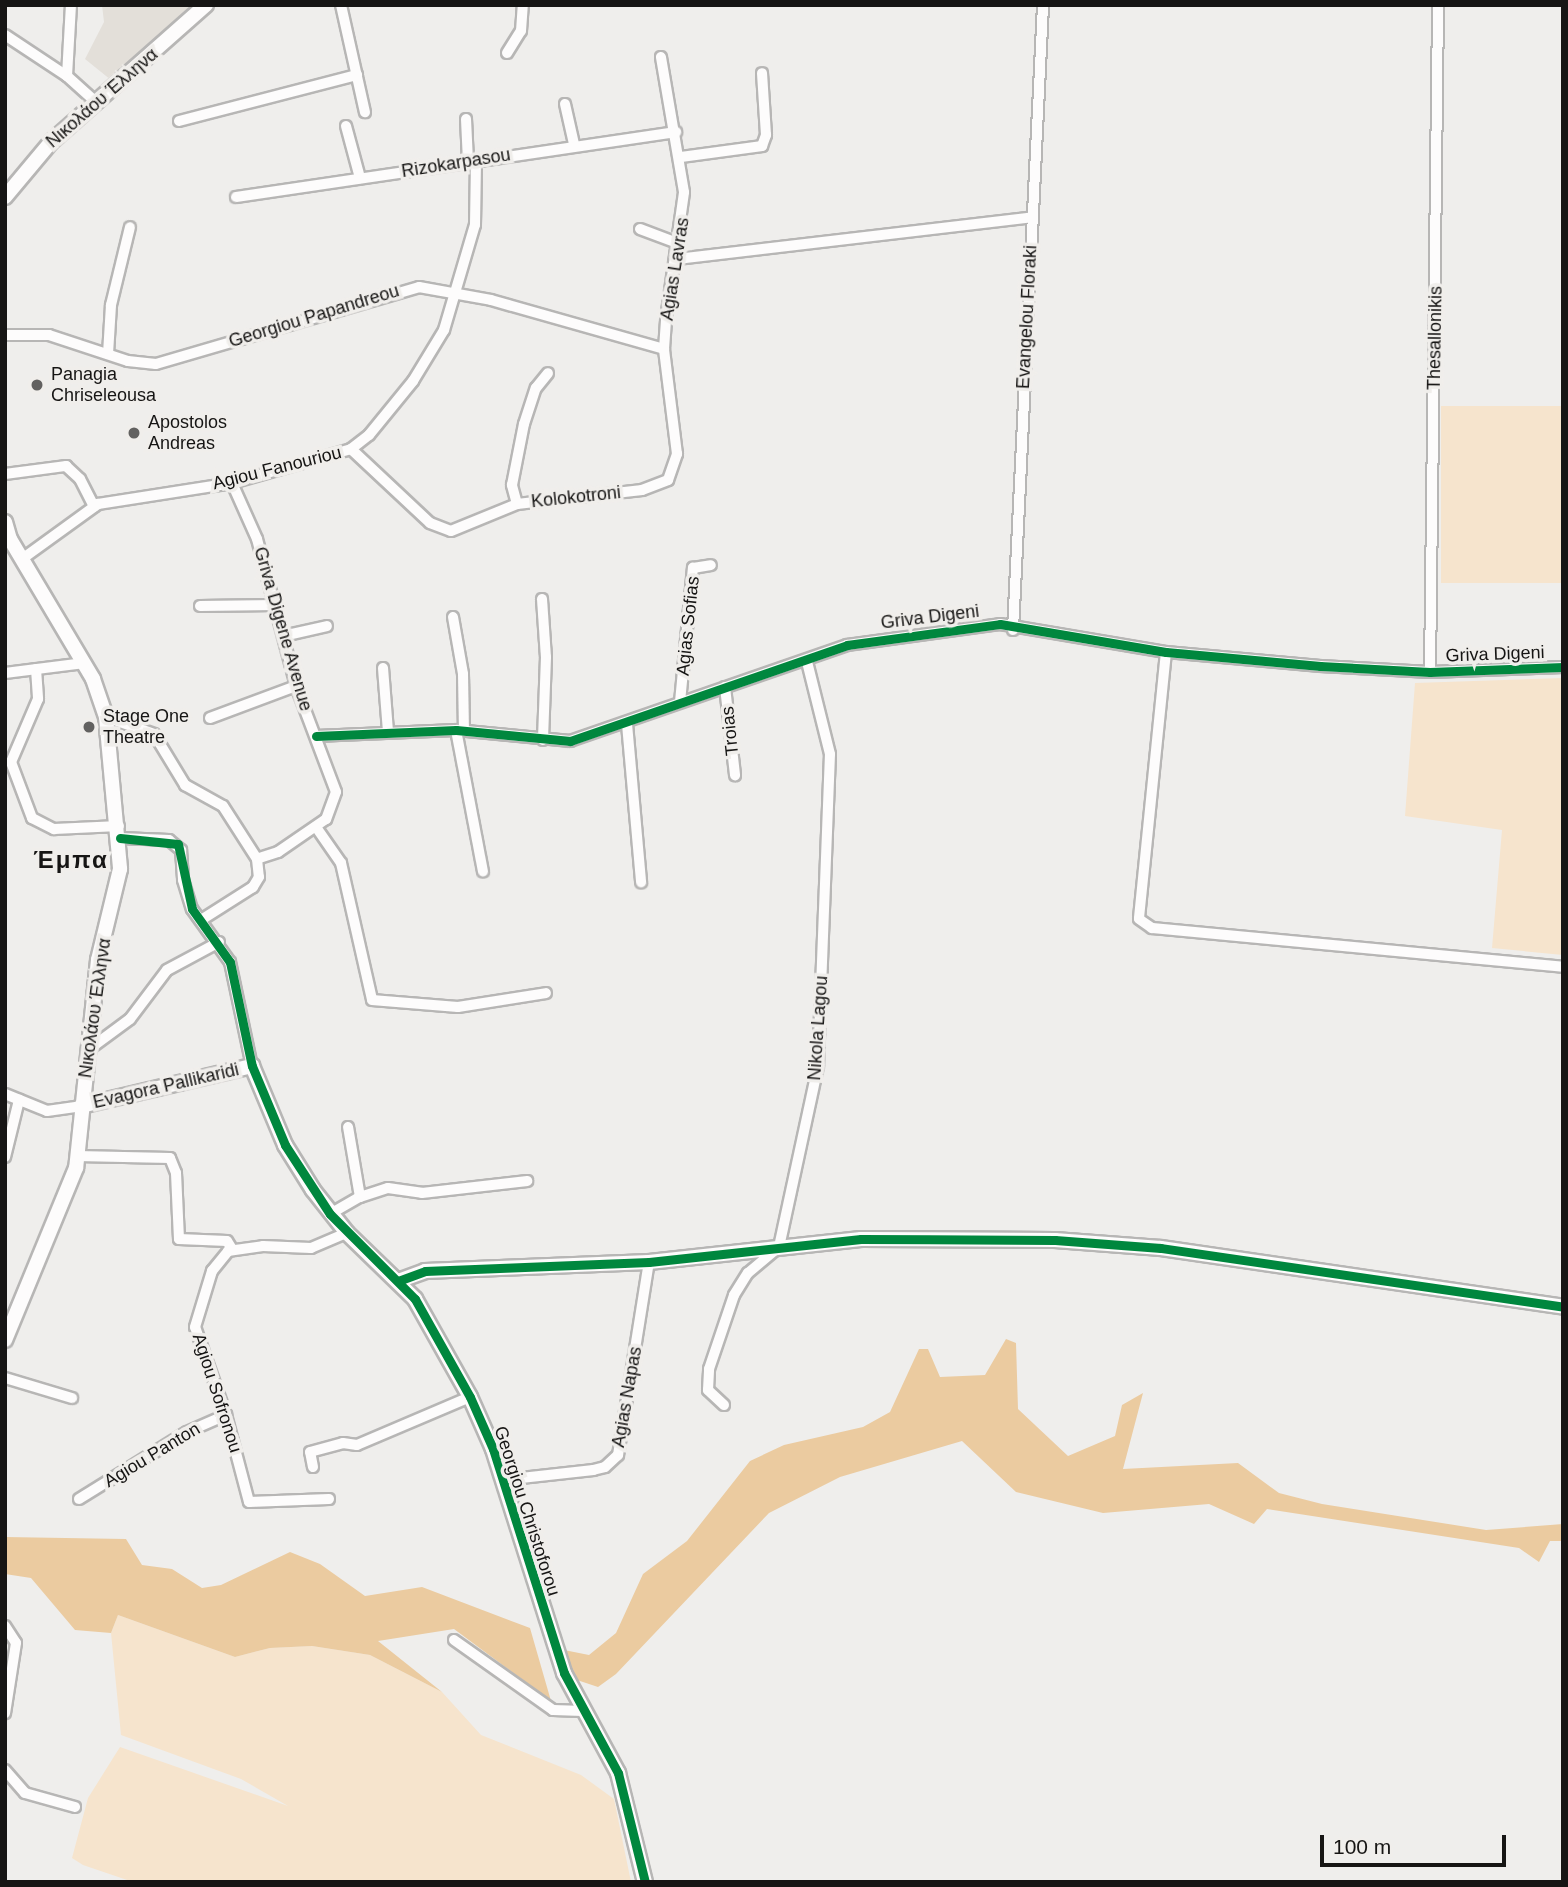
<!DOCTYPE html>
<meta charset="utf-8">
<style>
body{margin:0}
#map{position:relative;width:1568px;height:1887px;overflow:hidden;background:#efeeec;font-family:Arial,sans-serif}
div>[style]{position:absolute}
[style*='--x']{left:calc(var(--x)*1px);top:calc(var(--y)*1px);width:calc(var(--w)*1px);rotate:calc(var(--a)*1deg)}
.built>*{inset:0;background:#e3dfd9}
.green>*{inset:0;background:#f6e4cd;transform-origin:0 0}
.forest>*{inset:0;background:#ebcba0}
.roads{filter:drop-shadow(2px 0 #b7b6b5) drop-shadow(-2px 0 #b7b6b5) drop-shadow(0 2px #b7b6b5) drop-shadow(0 -2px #b7b6b5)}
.street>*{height:10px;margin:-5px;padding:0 5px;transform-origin:5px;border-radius:5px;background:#fdfcfc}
.secondary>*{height:14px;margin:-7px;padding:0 7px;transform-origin:7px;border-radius:7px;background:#fdfcfc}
.cycleway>*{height:9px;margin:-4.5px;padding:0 4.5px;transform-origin:4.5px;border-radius:4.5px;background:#00873e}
.dots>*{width:19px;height:19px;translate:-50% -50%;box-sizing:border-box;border:4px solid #f0eeeb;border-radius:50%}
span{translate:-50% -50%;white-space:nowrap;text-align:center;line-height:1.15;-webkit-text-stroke:7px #f0eeeb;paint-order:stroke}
.street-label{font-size:18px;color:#161514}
.poi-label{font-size:18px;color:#161514}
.left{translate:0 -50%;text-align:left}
.district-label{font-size:24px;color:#161514;font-weight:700;letter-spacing:2px}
.frame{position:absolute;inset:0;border:7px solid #161514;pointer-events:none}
.scale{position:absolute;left:1320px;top:1835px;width:186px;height:32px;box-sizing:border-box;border:4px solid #161514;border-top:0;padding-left:9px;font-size:21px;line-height:24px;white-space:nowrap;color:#161514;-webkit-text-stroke:5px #f0eeeb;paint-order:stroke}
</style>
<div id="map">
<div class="built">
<i style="clip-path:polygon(102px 5px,191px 5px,111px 80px,85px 59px,104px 22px)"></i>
</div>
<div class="green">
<i style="left:1441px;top:406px;width:122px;height:177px"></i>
<i style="clip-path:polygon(1563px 678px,1563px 955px,1492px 948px,1502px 830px,1405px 816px,1415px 683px)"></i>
<i style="clip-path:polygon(118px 1615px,235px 1657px,270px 1648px,312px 1646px,370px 1655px,442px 1692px,481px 1735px,581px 1775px,614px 1799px,631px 1882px,133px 1882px,83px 1865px,72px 1858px,88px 1798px,120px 1747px,288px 1806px,241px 1779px,121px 1735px,111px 1633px)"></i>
</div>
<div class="forest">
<i style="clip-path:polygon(1006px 1339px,1016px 1343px,1018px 1409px,1068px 1456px,1115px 1436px,1122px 1405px,1143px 1393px,1123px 1469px,1238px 1463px,1279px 1493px,1322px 1504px,1486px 1530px,1563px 1524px,1563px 1541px,1550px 1541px,1539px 1562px,1519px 1548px,1267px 1509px,1254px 1524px,1209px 1504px,1103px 1513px,1016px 1492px,962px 1441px,840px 1477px,769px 1513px,616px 1674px,598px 1687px,577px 1680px,564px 1650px,589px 1655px,616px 1633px,643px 1574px,687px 1541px,750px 1461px,784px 1445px,863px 1427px,890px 1412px,919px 1349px,928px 1349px,940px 1377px,985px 1375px)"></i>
<i style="clip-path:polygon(5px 1537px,126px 1539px,142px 1565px,172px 1569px,202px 1588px,221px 1585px,290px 1552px,320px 1564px,365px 1596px,422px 1587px,530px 1628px,551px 1701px,454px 1629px,378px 1641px,442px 1692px,370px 1655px,312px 1646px,270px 1648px,235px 1657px,118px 1615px,111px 1633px,75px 1630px,31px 1578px,5px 1574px)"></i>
</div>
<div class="roads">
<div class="street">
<i style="--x:341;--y:5;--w:110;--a:77.4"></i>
<i style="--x:5;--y:35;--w:74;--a:33.5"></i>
<i style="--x:67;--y:76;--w:40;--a:42"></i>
<i style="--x:507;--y:53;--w:26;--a:-58"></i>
<i style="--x:521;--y:31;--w:26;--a:-86"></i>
<i style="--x:67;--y:76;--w:71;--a:-86.8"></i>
<i style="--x:565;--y:104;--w:41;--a:77.3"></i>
<i style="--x:466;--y:119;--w:42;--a:87.3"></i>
<i style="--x:179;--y:121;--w:184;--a:-14.5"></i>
<i style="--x:346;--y:126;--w:54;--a:74.9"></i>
<i style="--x:681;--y:157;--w:82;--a:-7.7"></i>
<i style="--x:762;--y:146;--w:12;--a:-70"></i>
<i style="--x:766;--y:135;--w:62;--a:-93.7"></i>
<i style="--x:236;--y:197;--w:445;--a:-8.4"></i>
<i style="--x:640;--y:229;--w:43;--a:20.6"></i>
<i style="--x:677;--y:259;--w:357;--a:-6.7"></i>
<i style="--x:5;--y:335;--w:44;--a:0"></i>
<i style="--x:49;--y:335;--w:83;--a:18.2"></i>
<i style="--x:128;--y:361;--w:28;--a:6"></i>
<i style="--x:156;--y:364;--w:274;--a:-16.3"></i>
<i style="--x:419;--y:287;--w:73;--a:10.2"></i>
<i style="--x:491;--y:300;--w:180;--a:15.8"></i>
<i style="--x:108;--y:354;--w:49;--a:-86.5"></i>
<i style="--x:111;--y:305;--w:80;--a:-76.3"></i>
<i style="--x:351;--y:449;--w:108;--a:43.1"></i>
<i style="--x:430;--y:523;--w:22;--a:21"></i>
<i style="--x:451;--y:531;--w:71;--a:-22.2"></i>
<i style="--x:517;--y:504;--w:126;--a:-6.4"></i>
<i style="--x:642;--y:490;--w:28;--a:-21"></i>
<i style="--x:668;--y:480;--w:28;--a:-71"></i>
<i style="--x:677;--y:454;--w:106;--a:-97.1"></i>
<i style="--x:664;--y:349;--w:30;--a:-86"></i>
<i style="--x:666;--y:319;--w:128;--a:-81.9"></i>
<i style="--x:684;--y:192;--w:137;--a:-99.7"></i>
<i style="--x:5;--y:474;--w:62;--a:-7.5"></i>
<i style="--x:66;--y:466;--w:19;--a:43"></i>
<i style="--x:80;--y:479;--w:31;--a:63"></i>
<i style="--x:232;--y:483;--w:61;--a:65.9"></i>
<i style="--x:257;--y:539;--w:152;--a:75.1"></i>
<i style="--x:296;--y:686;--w:113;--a:69.3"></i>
<i style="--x:336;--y:792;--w:29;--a:110"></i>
<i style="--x:326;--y:819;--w:58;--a:145.5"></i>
<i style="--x:278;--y:852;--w:22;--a:162"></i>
<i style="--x:517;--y:504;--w:20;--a:-105"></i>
<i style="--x:512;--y:485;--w:62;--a:-78.9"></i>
<i style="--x:524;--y:424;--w:38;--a:-72"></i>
<i style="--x:536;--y:388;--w:19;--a:-51"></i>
<i style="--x:22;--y:559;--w:94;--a:-35.9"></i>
<i style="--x:98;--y:504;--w:136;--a:-8.9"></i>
<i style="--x:232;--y:483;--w:124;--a:-15.9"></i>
<i style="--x:351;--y:449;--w:23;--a:-38"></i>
<i style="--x:369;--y:435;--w:70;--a:-50.8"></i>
<i style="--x:413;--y:381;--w:60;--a:-58.7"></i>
<i style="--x:444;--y:330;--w:109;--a:-73.6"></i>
<i style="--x:475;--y:225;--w:65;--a:-89.1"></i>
<i style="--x:542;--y:599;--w:58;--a:86.1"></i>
<i style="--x:546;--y:657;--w:83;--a:92.1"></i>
<i style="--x:200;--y:606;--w:75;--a:-0.8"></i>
<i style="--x:453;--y:617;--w:58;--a:80"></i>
<i style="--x:463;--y:674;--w:56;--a:89"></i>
<i style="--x:1013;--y:630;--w:626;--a:-87.25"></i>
<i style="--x:283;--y:636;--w:45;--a:-12.8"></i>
<i style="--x:1166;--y:652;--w:268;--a:95.8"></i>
<i style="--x:1139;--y:919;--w:16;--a:35"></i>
<i style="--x:1152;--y:928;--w:413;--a:5.4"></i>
<i style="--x:383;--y:668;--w:64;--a:85.5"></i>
<i style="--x:36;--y:669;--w:30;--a:86"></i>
<i style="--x:38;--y:699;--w:69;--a:113.2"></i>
<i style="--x:11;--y:762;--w:60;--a:69.4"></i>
<i style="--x:32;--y:818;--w:25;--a:27"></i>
<i style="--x:54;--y:829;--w:65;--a:-2.6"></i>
<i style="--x:1430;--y:672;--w:667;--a:-89.31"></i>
<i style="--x:5;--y:673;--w:80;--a:-7.2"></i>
<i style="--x:725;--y:687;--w:89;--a:83.5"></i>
<i style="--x:680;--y:702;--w:135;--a:-84.5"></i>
<i style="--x:693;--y:568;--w:18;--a:-9"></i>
<i style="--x:106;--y:717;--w:51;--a:19.5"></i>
<i style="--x:154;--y:734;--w:60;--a:58.7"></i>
<i style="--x:185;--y:785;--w:43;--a:28.9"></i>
<i style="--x:223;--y:806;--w:63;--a:57.3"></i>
<i style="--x:257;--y:859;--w:18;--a:84"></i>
<i style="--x:259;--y:877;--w:12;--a:121"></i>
<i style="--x:253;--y:887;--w:62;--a:147.6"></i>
<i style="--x:210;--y:718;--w:92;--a:-20.4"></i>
<i style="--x:627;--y:724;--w:159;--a:84.9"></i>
<i style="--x:456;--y:730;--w:144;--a:79.2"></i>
<i style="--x:316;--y:736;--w:140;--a:-2.5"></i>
<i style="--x:456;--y:730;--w:115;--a:5.5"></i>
<i style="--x:570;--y:741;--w:293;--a:-19.1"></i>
<i style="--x:847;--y:645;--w:154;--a:-7.8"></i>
<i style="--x:1000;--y:624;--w:168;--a:9.6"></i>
<i style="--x:1166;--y:652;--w:155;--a:5.2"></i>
<i style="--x:1320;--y:666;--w:110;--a:3.1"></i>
<i style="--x:1430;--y:672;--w:133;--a:-2.2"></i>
<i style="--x:316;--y:827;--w:44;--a:55.2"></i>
<i style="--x:341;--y:863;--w:140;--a:77.2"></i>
<i style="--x:372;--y:1000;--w:86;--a:4.7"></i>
<i style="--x:458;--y:1007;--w:89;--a:-9"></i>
<i style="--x:120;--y:838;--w:49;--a:2.3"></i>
<i style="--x:169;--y:840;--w:16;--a:40"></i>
<i style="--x:181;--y:850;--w:30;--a:86"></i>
<i style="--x:183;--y:880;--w:30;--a:73"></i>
<i style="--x:192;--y:909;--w:65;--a:54.4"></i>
<i style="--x:230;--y:962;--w:106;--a:78.1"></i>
<i style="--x:88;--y:1050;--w:52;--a:-36.4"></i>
<i style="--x:130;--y:1019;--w:61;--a:-52.9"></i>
<i style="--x:167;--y:970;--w:59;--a:-28.3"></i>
<i style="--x:5;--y:1094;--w:45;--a:22"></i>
<i style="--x:47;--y:1111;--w:34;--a:-8"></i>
<i style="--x:77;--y:1156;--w:93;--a:1.2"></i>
<i style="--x:170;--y:1158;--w:16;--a:68"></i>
<i style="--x:176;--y:1173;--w:66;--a:87.4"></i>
<i style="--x:179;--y:1239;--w:48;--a:2.4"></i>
<i style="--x:227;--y:1241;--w:9;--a:58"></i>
<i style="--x:5;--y:1157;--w:59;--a:-76.2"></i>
<i style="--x:360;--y:1197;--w:29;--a:-18"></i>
<i style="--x:388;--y:1188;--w:34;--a:8"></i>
<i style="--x:422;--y:1193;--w:106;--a:-6.5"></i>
<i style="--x:330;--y:1214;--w:34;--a:-30"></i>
<i style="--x:360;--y:1197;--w:71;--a:-99.7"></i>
<i style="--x:5;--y:1378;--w:70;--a:16.6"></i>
<i style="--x:724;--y:1405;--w:22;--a:-137"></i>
<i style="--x:708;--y:1390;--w:21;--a:-87"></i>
<i style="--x:709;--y:1369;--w:78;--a:-71.3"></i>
<i style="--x:734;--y:1295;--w:26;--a:-58"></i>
<i style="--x:748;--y:1273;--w:40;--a:-40"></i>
<i style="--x:779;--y:1247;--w:185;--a:-77.8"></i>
<i style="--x:818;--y:1066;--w:312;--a:-87.8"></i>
<i style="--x:830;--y:754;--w:95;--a:-104"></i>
<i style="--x:313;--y:1467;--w:15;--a:-101"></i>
<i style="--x:310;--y:1452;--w:34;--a:-15"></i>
<i style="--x:343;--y:1443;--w:14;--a:8"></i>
<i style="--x:357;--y:1445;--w:123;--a:-23"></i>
<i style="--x:503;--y:1480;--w:91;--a:-6.3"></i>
<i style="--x:593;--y:1470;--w:12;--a:-14"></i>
<i style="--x:605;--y:1467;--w:18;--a:-43"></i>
<i style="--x:618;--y:1455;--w:195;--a:-80.9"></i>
<i style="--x:79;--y:1499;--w:127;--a:-31.8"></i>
<i style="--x:187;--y:1432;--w:43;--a:-23.6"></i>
<i style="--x:329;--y:1499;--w:80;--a:177.9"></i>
<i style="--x:249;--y:1502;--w:90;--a:-104.8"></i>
<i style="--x:226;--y:1415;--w:93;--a:-109.4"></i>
<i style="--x:195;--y:1327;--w:59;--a:-73.1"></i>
<i style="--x:212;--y:1271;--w:26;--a:-51"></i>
<i style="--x:228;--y:1251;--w:35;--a:-8"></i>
<i style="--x:263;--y:1246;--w:48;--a:2.4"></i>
<i style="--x:311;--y:1248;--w:39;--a:-23"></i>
<i style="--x:5;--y:1626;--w:20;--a:57"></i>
<i style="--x:16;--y:1643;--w:71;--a:98.9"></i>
<i style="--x:454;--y:1640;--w:121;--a:35.3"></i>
<i style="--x:553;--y:1710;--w:30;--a:2"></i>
<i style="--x:5;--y:1770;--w:30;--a:49"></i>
<i style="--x:25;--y:1793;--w:52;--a:15.6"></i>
</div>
<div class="secondary">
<i style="--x:5;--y:197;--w:72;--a:-50.1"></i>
<i style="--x:51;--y:142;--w:207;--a:-41.5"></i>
<i style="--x:5;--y:522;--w:18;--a:74"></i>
<i style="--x:10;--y:539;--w:163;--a:59.3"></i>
<i style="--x:93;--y:679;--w:40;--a:71.1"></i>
<i style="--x:106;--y:717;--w:153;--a:84.7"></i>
<i style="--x:120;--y:869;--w:94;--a:103.6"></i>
<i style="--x:98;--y:960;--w:209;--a:96"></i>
<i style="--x:76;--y:1168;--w:186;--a:112.4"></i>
<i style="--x:81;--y:1106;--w:176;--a:-13.2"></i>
<i style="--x:252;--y:1066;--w:86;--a:67.3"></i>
<i style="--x:285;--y:1145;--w:53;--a:58.1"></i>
<i style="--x:313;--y:1190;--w:55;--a:51.7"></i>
<i style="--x:347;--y:1233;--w:95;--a:44.1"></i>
<i style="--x:415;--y:1299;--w:112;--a:60.7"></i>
<i style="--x:470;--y:1397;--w:57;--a:66.1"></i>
<i style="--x:493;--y:1449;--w:235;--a:72.4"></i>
<i style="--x:564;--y:1673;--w:114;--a:61.6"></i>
<i style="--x:618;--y:1773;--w:112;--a:76.1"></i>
<i style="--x:398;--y:1281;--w:29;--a:-20"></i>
<i style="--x:425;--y:1271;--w:224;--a:-2.3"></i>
<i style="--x:649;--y:1262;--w:213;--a:-6.2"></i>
<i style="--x:861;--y:1239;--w:194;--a:0.3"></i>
<i style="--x:1055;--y:1240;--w:106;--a:4.3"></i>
<i style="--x:1161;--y:1248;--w:406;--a:8.3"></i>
</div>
</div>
<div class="cycleway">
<i style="--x:316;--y:736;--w:140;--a:-2.5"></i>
<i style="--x:456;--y:730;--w:115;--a:5.5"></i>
<i style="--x:570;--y:741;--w:293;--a:-19.1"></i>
<i style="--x:847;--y:645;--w:154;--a:-7.8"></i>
<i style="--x:1000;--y:624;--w:168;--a:9.6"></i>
<i style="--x:1166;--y:652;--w:155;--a:5.2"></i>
<i style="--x:1320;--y:666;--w:110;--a:3.1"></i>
<i style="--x:1430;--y:672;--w:133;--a:-2.2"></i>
<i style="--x:120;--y:838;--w:58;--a:5.9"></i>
<i style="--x:178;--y:844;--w:66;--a:77.8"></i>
<i style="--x:192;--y:909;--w:65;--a:54.4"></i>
<i style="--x:230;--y:962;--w:106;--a:78.1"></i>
<i style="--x:252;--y:1066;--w:86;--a:67.3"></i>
<i style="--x:285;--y:1145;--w:82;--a:56.9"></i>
<i style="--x:330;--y:1214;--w:120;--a:45"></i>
<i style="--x:415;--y:1299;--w:112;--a:60.7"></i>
<i style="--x:470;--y:1397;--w:57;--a:66.1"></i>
<i style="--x:493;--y:1449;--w:235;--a:72.4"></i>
<i style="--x:564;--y:1673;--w:114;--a:61.6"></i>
<i style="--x:618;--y:1773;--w:112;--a:76.1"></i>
<i style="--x:398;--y:1281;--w:29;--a:-20"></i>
<i style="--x:425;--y:1271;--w:224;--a:-2.3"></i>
<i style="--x:649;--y:1262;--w:213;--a:-6.2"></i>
<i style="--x:861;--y:1239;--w:194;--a:0.3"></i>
<i style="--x:1055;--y:1240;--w:106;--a:4.3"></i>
<i style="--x:1161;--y:1248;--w:406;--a:8.3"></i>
</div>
<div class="dots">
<i style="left:37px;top:385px;background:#626160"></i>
<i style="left:134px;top:433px;background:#626160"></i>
<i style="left:89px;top:727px;background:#626160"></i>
</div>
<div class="street-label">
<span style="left:102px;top:98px;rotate:-41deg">Νικολάου Έλληνα</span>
<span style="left:456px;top:163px;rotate:-9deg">Rizokarpasou</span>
<span style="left:675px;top:269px;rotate:-81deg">Agias Lavras</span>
<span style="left:314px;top:316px;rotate:-17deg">Georgiou Papandreou</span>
<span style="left:1027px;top:317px;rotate:-87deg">Evangelou Floraki</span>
<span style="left:1435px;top:338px;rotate:-89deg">Thesallonikis</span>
<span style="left:277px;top:468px;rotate:-14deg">Agiou Fanouriou</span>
<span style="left:576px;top:497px;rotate:-6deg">Kolokotroni</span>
<span style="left:930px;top:617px;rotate:-7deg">Griva Digeni</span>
<span style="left:688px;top:626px;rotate:-84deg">Agias Sofias</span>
<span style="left:283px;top:629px;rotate:74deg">Griva Digene Avenue</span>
<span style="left:1495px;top:654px;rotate:-2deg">Griva Digeni</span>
<span style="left:730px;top:731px;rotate:-96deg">Troias</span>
<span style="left:95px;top:1008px;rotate:-82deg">Νικολάου Έλληνα</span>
<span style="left:818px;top:1028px;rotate:-86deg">Nikola Lagou</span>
<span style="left:166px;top:1086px;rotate:-13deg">Evagora Pallikaridi</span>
<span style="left:217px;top:1393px;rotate:72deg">Agiou Sofronou</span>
<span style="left:627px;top:1397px;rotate:-80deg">Agias Napas</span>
<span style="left:152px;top:1455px;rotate:-31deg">Agiou Panton</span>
<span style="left:527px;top:1511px;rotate:72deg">Georgiou Christoforou</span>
</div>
<div class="poi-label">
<span class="left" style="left:51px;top:385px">Panagia<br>Chriseleousa</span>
<span class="left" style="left:148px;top:433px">Apostolos<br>Andreas</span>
<span class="left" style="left:103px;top:727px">Stage One<br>Theatre</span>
</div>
<div class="district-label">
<span style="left:71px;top:860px">Έμπα</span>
</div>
<div class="frame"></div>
<div class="scale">100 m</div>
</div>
